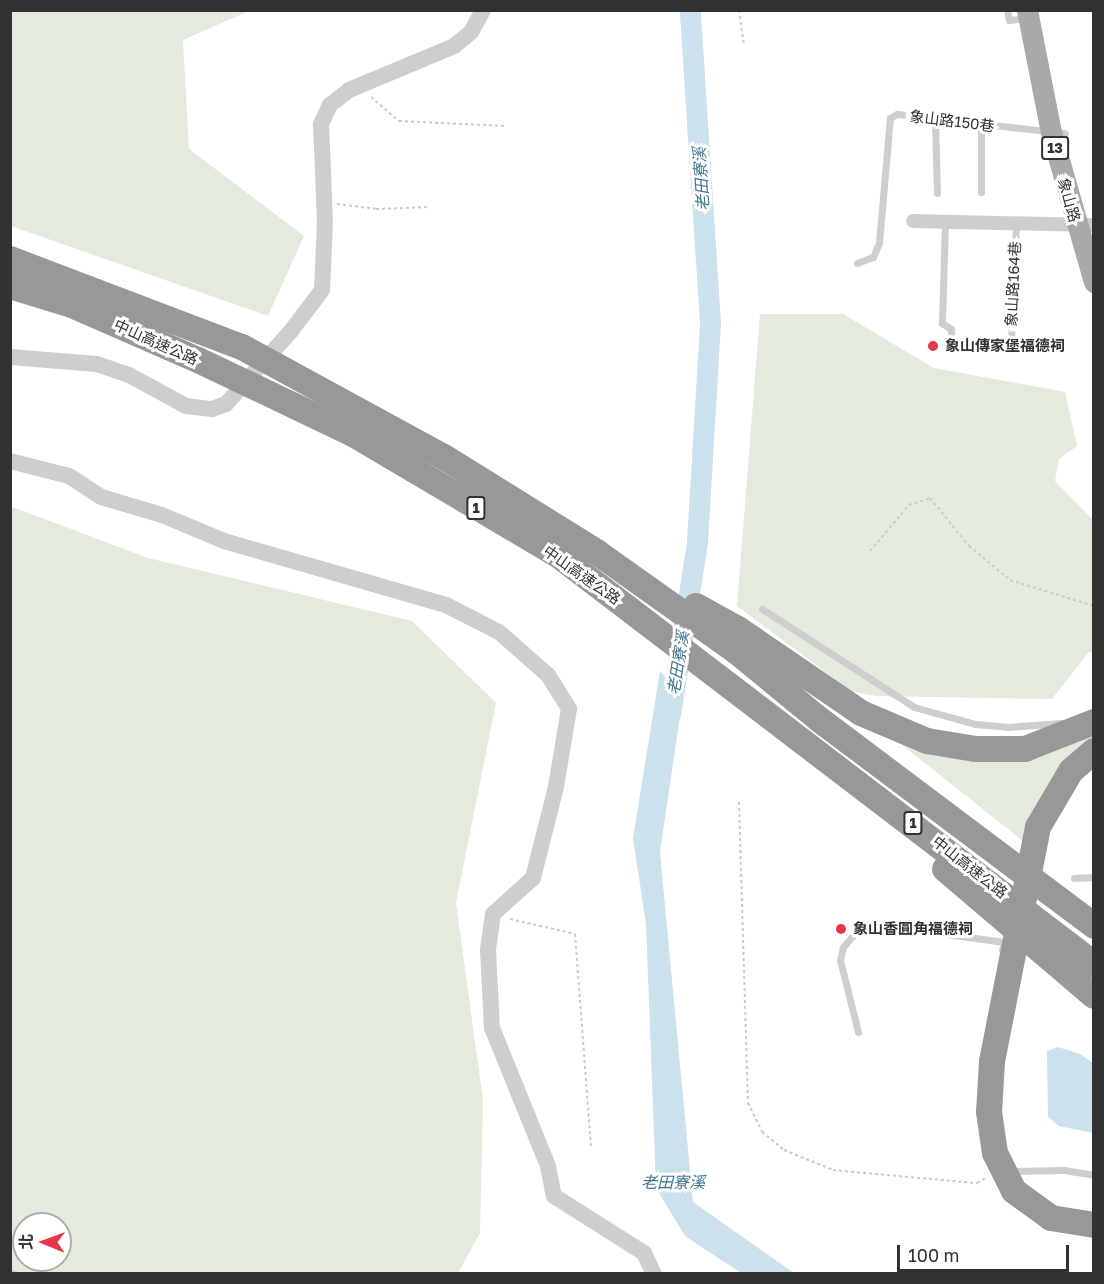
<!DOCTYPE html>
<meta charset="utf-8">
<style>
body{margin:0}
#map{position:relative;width:1104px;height:1284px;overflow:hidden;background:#fff;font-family:"Golos Text","Noto Sans TC",sans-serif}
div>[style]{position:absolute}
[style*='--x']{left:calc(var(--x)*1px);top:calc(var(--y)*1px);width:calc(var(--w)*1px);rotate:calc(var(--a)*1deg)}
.green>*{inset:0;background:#e4eadd}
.water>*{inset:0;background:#cde1ec}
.river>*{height:21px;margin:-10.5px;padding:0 10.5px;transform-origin:10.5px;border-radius:10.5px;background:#cde1ec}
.path>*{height:2px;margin-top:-1px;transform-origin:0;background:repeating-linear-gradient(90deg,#cbcbcb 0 3px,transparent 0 6px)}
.service>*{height:7px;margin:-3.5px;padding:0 3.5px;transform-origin:3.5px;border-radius:3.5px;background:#cecece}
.minor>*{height:14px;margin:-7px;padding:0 7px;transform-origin:7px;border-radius:7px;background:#cecece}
.tertiary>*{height:16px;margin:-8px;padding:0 8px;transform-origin:8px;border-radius:8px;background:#cecece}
.primary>*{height:21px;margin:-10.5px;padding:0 10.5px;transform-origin:10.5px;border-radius:10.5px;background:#a9a9a9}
.motorway>*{height:26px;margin:-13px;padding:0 13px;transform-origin:13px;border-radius:13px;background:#989898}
.dots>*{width:16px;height:16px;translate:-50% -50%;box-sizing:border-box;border:3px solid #fff;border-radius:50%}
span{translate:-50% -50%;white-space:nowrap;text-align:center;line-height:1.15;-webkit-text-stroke:6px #fff;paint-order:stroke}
.shield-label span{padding:2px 4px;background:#fff;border:2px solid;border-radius:4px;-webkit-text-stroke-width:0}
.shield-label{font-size:14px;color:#313131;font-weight:700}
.street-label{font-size:15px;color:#313131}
.poi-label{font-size:15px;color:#313131;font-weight:700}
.left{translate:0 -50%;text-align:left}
.water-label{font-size:16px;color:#3f7593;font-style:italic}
.frame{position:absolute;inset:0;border:12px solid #313131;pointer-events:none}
.north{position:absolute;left:12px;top:1212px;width:60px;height:60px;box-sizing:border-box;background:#fff;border:2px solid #adadad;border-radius:50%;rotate:271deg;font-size:16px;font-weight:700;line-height:24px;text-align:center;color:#313131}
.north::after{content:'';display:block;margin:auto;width:21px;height:27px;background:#e3384a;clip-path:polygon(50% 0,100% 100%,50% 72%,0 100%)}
.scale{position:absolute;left:897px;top:1245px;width:172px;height:27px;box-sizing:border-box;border:3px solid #313131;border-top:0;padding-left:8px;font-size:18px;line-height:21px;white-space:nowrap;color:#313131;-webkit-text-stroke:4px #fff;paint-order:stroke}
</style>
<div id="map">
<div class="green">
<i style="clip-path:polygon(11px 10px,249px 11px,183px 40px,189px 149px,304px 236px,268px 316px,11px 226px)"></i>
<i style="clip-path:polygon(760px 314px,843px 314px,934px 368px,1065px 392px,1077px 446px,1059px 459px,1055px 481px,1093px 520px,1094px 653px,1089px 652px,1052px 699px,875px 696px,851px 691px,737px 606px)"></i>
<i style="clip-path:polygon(evenodd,10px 506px,148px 558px,412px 621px,496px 703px,456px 903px,483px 1100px,480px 1233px,458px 1273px,11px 1273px,10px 506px,24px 1224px,60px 1224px,60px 1260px,24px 1260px,24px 1224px)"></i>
<i style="clip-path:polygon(1093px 736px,1059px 774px,1023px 841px,896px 740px,963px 759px,1038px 758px)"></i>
</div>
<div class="water">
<i style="clip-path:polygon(660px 671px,683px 696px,660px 852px,693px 1202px,794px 1273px,741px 1273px,685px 1236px,656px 1188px,646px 924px,633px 838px)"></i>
<i style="clip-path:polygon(1058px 1047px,1080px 1054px,1093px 1063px,1093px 1133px,1059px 1126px,1048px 1117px,1047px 1051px)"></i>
</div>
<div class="river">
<i style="--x:670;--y:715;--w:175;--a:-81.1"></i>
<i style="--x:697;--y:542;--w:219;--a:-86.6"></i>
<i style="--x:710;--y:323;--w:314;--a:-93.7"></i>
</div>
<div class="path">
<i style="--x:739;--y:10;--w:34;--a:82"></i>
<i style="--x:371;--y:97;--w:37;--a:41"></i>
<i style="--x:399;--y:121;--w:107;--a:2.7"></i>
<i style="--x:337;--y:204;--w:39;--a:7"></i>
<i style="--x:376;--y:209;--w:53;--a:-2.2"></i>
<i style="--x:870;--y:551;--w:60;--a:-49.7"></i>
<i style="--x:909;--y:505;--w:22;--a:-18"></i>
<i style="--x:930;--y:498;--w:62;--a:50.9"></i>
<i style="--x:969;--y:546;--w:53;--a:39.7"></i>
<i style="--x:1010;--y:580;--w:88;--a:17.2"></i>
<i style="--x:739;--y:802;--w:301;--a:88.3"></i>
<i style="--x:748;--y:1103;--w:32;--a:64"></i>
<i style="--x:762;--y:1132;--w:28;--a:39"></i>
<i style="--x:784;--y:1150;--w:53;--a:22.2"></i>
<i style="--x:833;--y:1170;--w:145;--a:5.2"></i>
<i style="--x:977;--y:1183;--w:12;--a:-31"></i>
<i style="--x:510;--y:919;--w:67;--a:13"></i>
<i style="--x:575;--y:934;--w:215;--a:85.7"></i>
</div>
<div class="service">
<i style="--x:1007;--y:10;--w:10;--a:79"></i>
<i style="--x:1009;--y:20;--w:17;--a:-7"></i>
<i style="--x:935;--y:119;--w:74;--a:88.5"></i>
<i style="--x:981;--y:124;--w:68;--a:90"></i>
<i style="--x:945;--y:222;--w:101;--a:91.7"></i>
<i style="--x:942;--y:323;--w:11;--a:34"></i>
<i style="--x:951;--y:329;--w:13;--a:90"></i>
<i style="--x:951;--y:342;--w:60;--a:-1.9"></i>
<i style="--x:1011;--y:340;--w:116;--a:-87.5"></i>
<i style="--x:857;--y:263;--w:17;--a:-21"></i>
<i style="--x:873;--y:257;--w:15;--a:-67"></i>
<i style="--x:879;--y:243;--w:125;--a:-85"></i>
<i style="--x:890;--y:118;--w:8;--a:-30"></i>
<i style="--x:897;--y:114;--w:169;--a:6.5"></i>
<i style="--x:762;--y:609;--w:181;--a:32.8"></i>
<i style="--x:914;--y:707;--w:63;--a:15.6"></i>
<i style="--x:975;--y:724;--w:32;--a:5"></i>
<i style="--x:1007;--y:727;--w:54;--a:-4.2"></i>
<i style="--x:1074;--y:878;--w:20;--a:-3"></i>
<i style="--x:858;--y:1032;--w:74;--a:-104"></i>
<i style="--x:840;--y:960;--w:13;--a:-77"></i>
<i style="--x:843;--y:947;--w:18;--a:-49"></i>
<i style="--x:855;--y:933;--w:41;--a:-8.3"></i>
<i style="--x:896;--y:927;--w:109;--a:7.9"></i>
<i style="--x:1004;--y:942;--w:8;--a:104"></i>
<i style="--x:1012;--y:1171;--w:52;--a:-1.1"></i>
<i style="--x:1064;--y:1170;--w:30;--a:9"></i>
<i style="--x:10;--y:1273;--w:4;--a:14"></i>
</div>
<div class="minor">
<i style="--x:913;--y:221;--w:177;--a:1.3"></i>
</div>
<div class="tertiary">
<i style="--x:10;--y:357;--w:87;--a:4.6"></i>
<i style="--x:97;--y:364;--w:34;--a:19"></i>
<i style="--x:129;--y:375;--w:65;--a:28.5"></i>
<i style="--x:186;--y:406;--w:26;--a:7"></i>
<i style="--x:212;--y:409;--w:15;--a:-20"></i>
<i style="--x:226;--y:404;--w:98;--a:-48.3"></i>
<i style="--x:291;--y:331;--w:51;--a:-52.9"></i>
<i style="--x:322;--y:290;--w:68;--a:-87.5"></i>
<i style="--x:325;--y:222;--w:98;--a:-92.3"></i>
<i style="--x:321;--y:124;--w:21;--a:-65"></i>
<i style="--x:330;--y:105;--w:24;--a:-38"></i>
<i style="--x:349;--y:90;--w:114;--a:-22.7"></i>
<i style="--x:454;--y:46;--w:22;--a:-39"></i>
<i style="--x:471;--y:32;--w:25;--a:-61"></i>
<i style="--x:10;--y:461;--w:61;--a:14.3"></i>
<i style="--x:69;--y:476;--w:38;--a:33"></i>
<i style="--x:101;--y:497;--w:64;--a:16.4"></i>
<i style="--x:162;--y:515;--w:67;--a:22.8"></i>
<i style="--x:224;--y:541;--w:231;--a:16.1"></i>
<i style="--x:446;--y:605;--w:59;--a:27"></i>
<i style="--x:499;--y:632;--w:65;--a:41.3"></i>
<i style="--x:548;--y:675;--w:40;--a:58"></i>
<i style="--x:569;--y:709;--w:79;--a:99.5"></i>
<i style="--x:556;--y:787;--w:94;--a:104.2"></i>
<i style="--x:533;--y:878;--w:54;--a:138"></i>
<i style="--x:493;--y:914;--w:36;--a:98"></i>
<i style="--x:488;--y:950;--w:78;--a:87.1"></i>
<i style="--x:492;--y:1028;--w:149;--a:67.9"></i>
<i style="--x:548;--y:1166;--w:31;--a:79"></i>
<i style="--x:554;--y:1196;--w:107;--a:32.3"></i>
<i style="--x:644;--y:1253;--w:23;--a:65"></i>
</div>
<div class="primary">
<i style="--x:1027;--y:10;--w:124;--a:78.9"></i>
<i style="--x:1051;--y:132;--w:156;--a:74"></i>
</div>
<div class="motorway">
<i style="--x:10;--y:259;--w:248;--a:20.8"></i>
<i style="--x:242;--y:347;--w:230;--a:28.6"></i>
<i style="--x:444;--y:457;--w:181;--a:31.9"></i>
<i style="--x:598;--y:553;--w:169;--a:35.4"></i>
<i style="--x:736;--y:651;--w:109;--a:39.4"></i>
<i style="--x:820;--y:720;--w:343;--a:36.9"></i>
<i style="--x:10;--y:286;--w:65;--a:17"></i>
<i style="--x:72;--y:305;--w:137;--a:23.6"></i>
<i style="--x:198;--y:360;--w:174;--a:25.5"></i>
<i style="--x:355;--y:435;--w:236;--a:30.6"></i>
<i style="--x:558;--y:555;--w:674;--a:37.35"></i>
<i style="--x:696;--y:606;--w:48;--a:28.7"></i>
<i style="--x:738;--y:629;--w:149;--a:34.3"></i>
<i style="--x:861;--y:713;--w:72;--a:23"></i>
<i style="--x:927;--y:741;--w:50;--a:9.3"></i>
<i style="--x:976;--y:749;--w:49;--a:0"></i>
<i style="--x:1025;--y:749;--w:74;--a:-21.4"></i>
<i style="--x:1094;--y:751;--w:30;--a:139"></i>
<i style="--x:1071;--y:771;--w:65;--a:120.5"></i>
<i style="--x:1038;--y:827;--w:239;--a:101.1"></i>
<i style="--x:992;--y:1062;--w:50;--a:93.4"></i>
<i style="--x:989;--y:1112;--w:41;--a:81.7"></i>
<i style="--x:995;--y:1153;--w:42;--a:63.4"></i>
<i style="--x:1014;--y:1191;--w:46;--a:36.1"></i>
<i style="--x:1051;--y:1218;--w:44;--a:9.2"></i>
<i style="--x:945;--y:869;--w:196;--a:40.4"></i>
</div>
<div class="dots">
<i style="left:933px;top:346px;background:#e3384a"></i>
<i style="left:841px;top:929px;background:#e3384a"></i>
</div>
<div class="shield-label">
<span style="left:1055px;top:148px">13</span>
<span style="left:476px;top:508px">1</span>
<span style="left:913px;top:823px">1</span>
</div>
<div class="street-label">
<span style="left:952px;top:121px;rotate:7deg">象山路150巷</span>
<span style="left:1069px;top:200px;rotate:74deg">象山路</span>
<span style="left:1013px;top:284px;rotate:-87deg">象山路164巷</span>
<span style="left:156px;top:342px;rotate:24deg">中山高速公路</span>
<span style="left:582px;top:575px;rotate:35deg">中山高速公路</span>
<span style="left:970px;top:867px;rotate:38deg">中山高速公路</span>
</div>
<div class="poi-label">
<span class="left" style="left:945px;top:346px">象山傳家堡福德祠</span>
<span class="left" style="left:853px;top:929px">象山香圓角福德祠</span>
</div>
<div class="water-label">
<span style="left:701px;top:179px;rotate:-94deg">老田寮溪</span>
<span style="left:678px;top:663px;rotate:-81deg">老田寮溪</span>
<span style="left:673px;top:1182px">老田寮溪</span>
</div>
<div class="frame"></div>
<div class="north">北</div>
<div class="scale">100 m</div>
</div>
